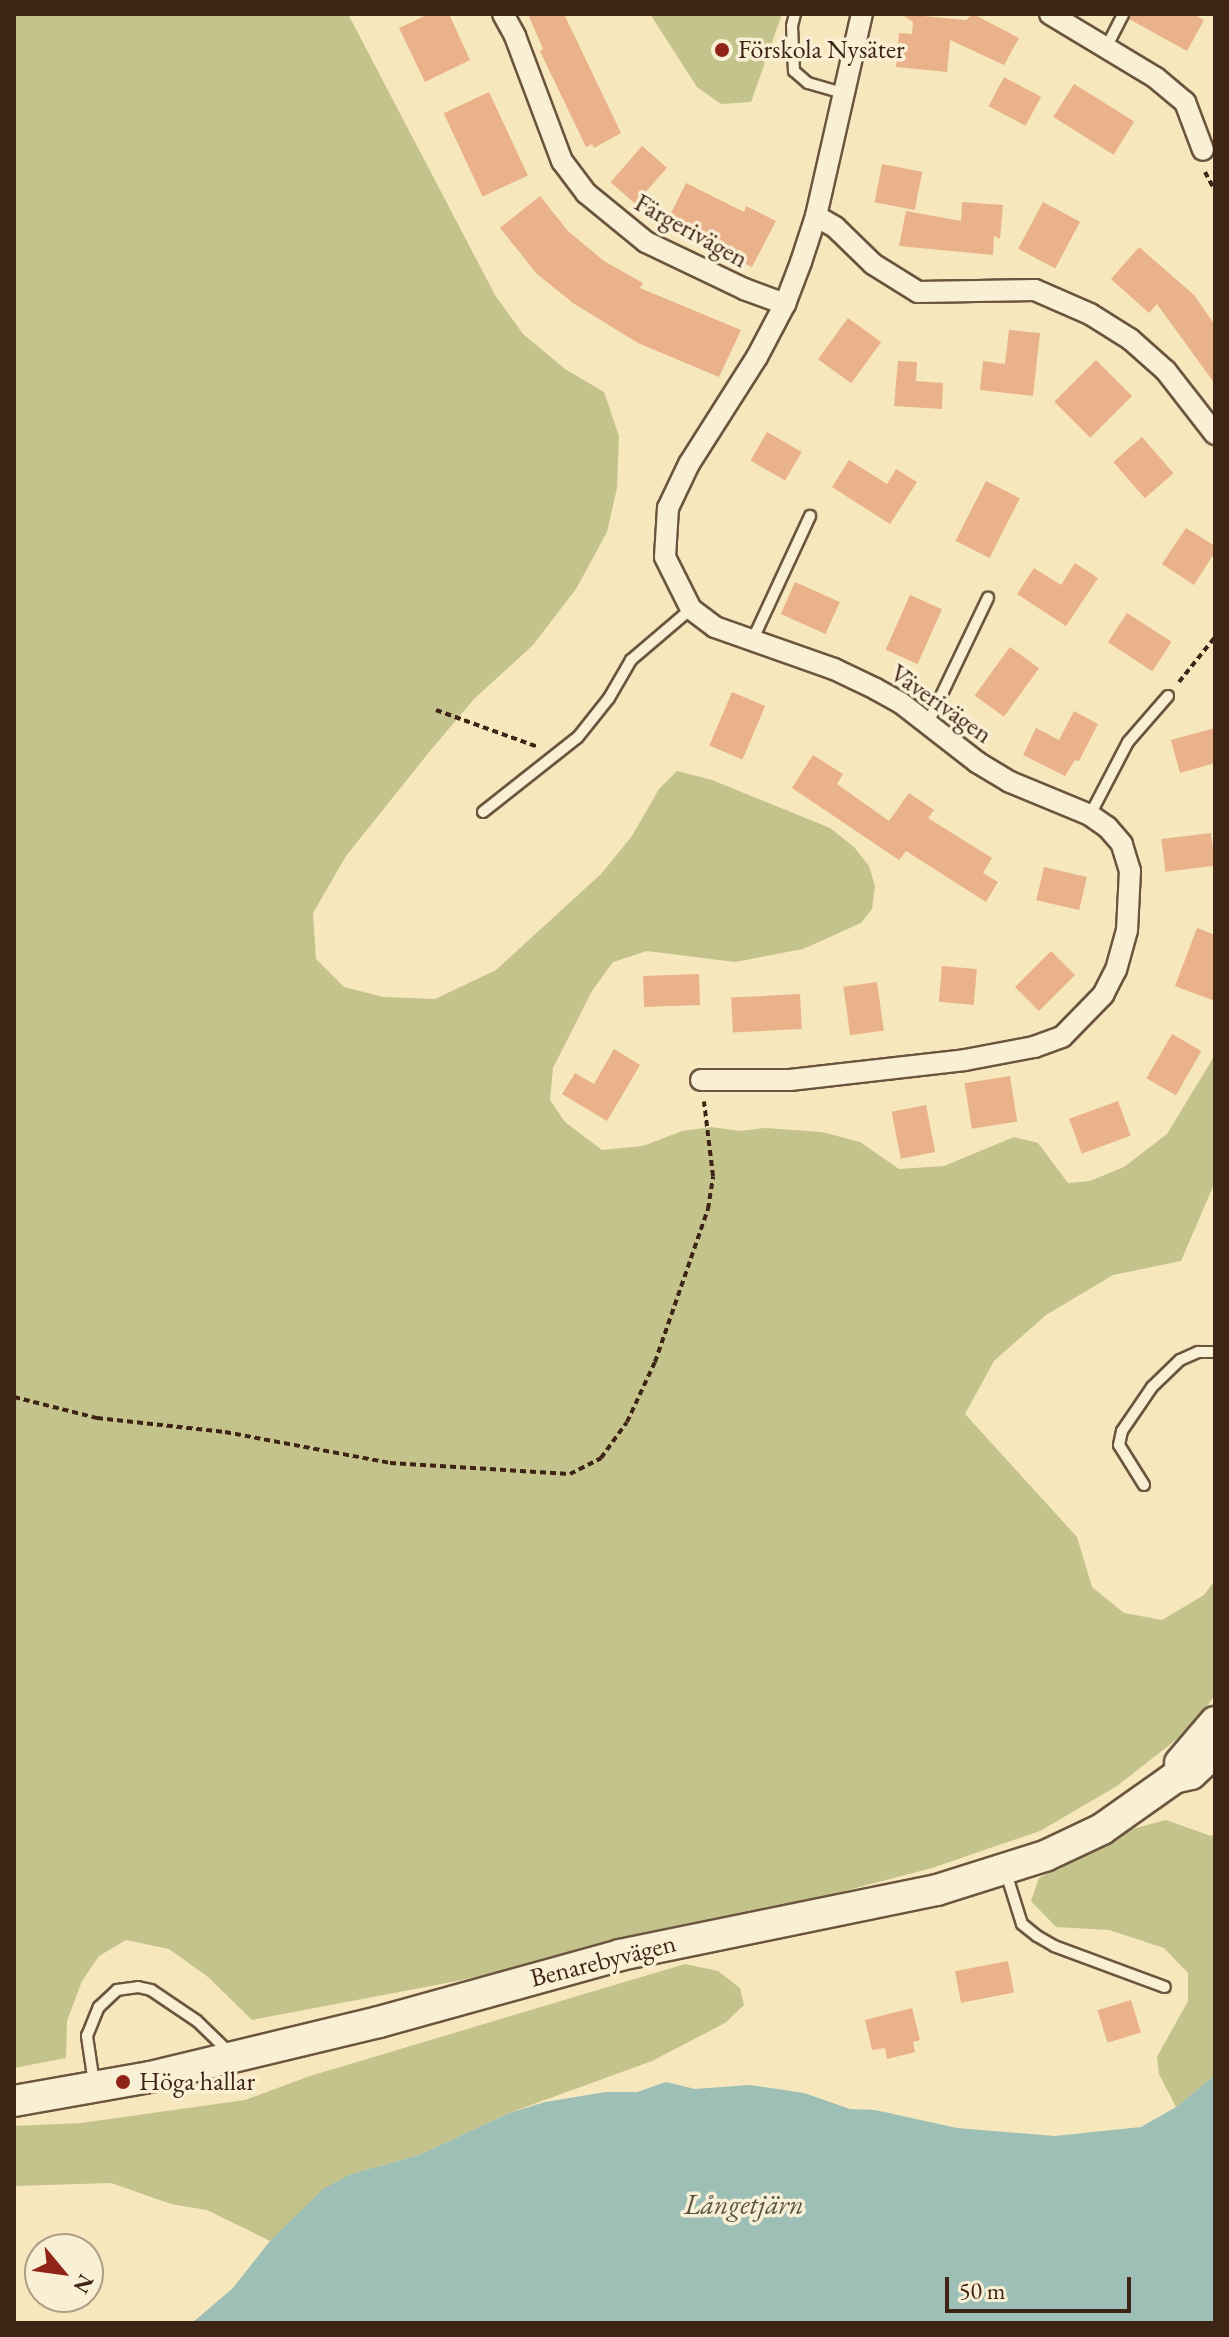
<!DOCTYPE html>
<meta charset="utf-8">
<style>
body{margin:0}
#map{position:relative;width:1229px;height:2337px;overflow:hidden;background:#f6e7bd;font-family:"EB Garamond",serif}
div>[style]{position:absolute}
[style*='--x']{left:calc(var(--x)*1px);top:calc(var(--y)*1px);width:calc(var(--w)*1px);rotate:calc(var(--a)*1deg)}
.green>*{inset:0;background:#c4c38c}
.water>*{inset:0;background:#9dbfb6}
.building>*{inset:0;background:#eab28a;transform-origin:0 0}
.path>*{height:4px;margin-top:-2px;transform-origin:0;background:repeating-linear-gradient(90deg,#3e2415 0 6px,transparent 0 10px)}
.roads{filter:drop-shadow(2px 0 #6c553f) drop-shadow(-2px 0 #6c553f) drop-shadow(0 2px #6c553f) drop-shadow(0 -2px #6c553f)}
.lane>*{height:10px;margin:-5px;padding:0 5px;transform-origin:5px;border-radius:5px;background:#f9efd4}
.street>*{height:20px;margin:-10px;padding:0 10px;transform-origin:10px;border-radius:10px;background:#f9efd4}
.secondary>*{height:30px;margin:-15px;padding:0 15px;transform-origin:15px;border-radius:15px;background:#f9efd4}
.dots>*{width:22px;height:22px;translate:-50% -50%;box-sizing:border-box;border:4px solid #f9efd4;border-radius:50%}
span{translate:-50% -50%;white-space:nowrap;text-align:center;line-height:1.15;-webkit-text-stroke:7px #f9efd4;paint-order:stroke}
.poi-label{font-size:26px;color:#3e2415}
.left{translate:0 -50%;text-align:left}
.street-label{font-size:26px;color:#3e2415}
.water-label{font-size:28px;color:#5a5245;font-style:italic}
.frame{position:absolute;inset:0;border:16px solid #3e2415;pointer-events:none}
.north{position:absolute;left:24px;top:2233px;width:80px;height:80px;box-sizing:border-box;background:#f9efd4;border:2px solid #ae9e88;border-radius:50%;rotate:119deg;font-size:22px;font-weight:700;line-height:32px;text-align:center;color:#3e2415}
.north::after{content:'';display:block;margin:auto;width:28px;height:36px;background:#8f2418;clip-path:polygon(50% 0,100% 100%,50% 72%,0 100%)}
.scale{position:absolute;left:945px;top:2277px;width:186px;height:36px;box-sizing:border-box;border:4px solid #3e2415;border-top:0;padding-left:10px;font-size:24px;line-height:28px;white-space:nowrap;color:#3e2415;-webkit-text-stroke:6px #f9efd4;paint-order:stroke}
</style>
<div id="map">
<div class="green">
<i style="clip-path:polygon(14px 14px,348px 14px,495px 295px,523px 334px,565px 369px,604px 392px,619px 436px,617px 488px,607px 532px,576px 589px,533px 645px,474px 699px,430px 751px,346px 856px,313px 913px,316px 959px,344px 987px,383px 997px,435px 999px,496px 970px,601px 874px,632px 836px,659px 789px,677px 771px,712px 780px,830px 828px,854px 847px,869px 866px,875px 886px,872px 909px,861px 923px,803px 949px,735px 962px,647px 951px,613px 962px,592px 991px,553px 1068px,550px 1100px,565px 1122px,602px 1150px,643px 1146px,682px 1131px,711px 1127px,740px 1131px,765px 1128px,822px 1132px,860px 1142px,899px 1169px,944px 1166px,1014px 1137px,1038px 1143px,1068px 1183px,1090px 1181px,1124px 1167px,1167px 1134px,1215px 1055px,1215px 1182px,1181px 1261px,1113px 1275px,1046px 1315px,994px 1361px,965px 1414px,1077px 1537px,1092px 1587px,1124px 1613px,1162px 1620px,1204px 1595px,1215px 1580px,1215px 1695px,1191px 1728px,1117px 1786px,1040px 1831px,932px 1868px,783px 1907px,457px 1981px,252px 2020px,208px 1977px,169px 1949px,126px 1940px,99px 1956px,82px 1981px,67px 2021px,66px 2058px,14px 2068px)"></i>
<i style="clip-path:polygon(650px 14px,782px 14px,751px 102px,721px 104px,697px 87px)"></i>
<i style="clip-path:polygon(1166px 1820px,1211px 1836px,1215px 1834px,1215px 2075px,1176px 2107px,1159px 2074px,1157px 2057px,1188px 2001px,1188px 1973px,1164px 1948px,1109px 1930px,1056px 1927px,1031px 1901px,1039px 1878px,1132px 1829px)"></i>
<i style="clip-path:polygon(685px 1964px,718px 1971px,740px 1988px,744px 2005px,725px 2023px,652px 2061px,509px 2113px,419px 2155px,351px 2174px,270px 2241px,207px 2210px,171px 2204px,111px 2183px,14px 2186px,14px 2126px,81px 2123px,245px 2100px,310px 2076px)"></i>
</div>
<div class="water">
<i style="clip-path:polygon(1215px 2075px,1215px 2323px,192px 2323px,233px 2288px,270px 2241px,323px 2189px,351px 2174px,419px 2155px,509px 2113px,545px 2102px,606px 2092px,637px 2092px,666px 2082px,695px 2089px,750px 2085px,804px 2093px,850px 2109px,875px 2110px,957px 2128px,1055px 2136px,1141px 2127px,1176px 2107px)"></i>
</div>
<div class="building">
<i style="clip-path:polygon(429px 14px,449px 14px,470px 60px,425px 82px,399px 28px)"></i>
<i style="clip-path:polygon(528px 14px,564px 14px,621px 133px,594px 148px,592px 144px,586px 147px,540px 51px,543px 49px)"></i>
<i style="clip-path:polygon(901px 14px,966px 20px,973px 14px,1019px 38px,1004px 65px,950px 40px,947px 72px,896px 67px,899px 33px,912px 34px,913px 22px)"></i>
<i style="clip-path:polygon(1131px 14px,1193px 14px,1204px 20px,1187px 51px,1129px 19px)"></i>
<i style="left:1004px;top:77px;width:42px;height:33px;rotate:28deg"></i>
<i style="left:1074px;top:84px;width:71px;height:39px;rotate:32deg"></i>
<i style="left:489px;top:92px;width:92px;height:50px;rotate:65deg"></i>
<i style="left:642px;top:146px;width:33px;height:48px;rotate:41deg"></i>
<i style="left:882px;top:164px;width:41px;height:39px;rotate:11deg"></i>
<i style="clip-path:polygon(686px 183px,744px 212px,746px 206px,776px 221px,752px 267px,664px 227px)"></i>
<i style="clip-path:polygon(540px 196px,568px 231px,604px 261px,643px 283px,640px 288px,741px 330px,719px 377px,638px 343px,573px 303px,537px 274px,500px 228px)"></i>
<i style="clip-path:polygon(962px 202px,1003px 205px,1000px 239px,994px 236px,993px 255px,899px 246px,906px 211px,961px 221px)"></i>
<i style="left:1043px;top:202px;width:42px;height:53px;rotate:28deg"></i>
<i style="clip-path:polygon(1139px 247px,1194px 295px,1215px 325px,1215px 384px,1157px 304px,1149px 313px,1111px 279px)"></i>
<i style="left:848px;top:318px;width:41px;height:51px;rotate:36deg"></i>
<i style="clip-path:polygon(1009px 330px,1040px 333px,1033px 396px,980px 390px,983px 361px,1005px 364px)"></i>
<i style="left:1096px;top:360px;width:51px;height:59px;rotate:45deg"></i>
<i style="clip-path:polygon(898px 361px,917px 362px,916px 381px,943px 383px,942px 409px,894px 406px)"></i>
<i style="left:767px;top:432px;width:40px;height:33px;rotate:30deg"></i>
<i style="left:1142px;top:437px;width:48px;height:38px;rotate:49deg"></i>
<i style="clip-path:polygon(849px 460px,887px 484px,896px 469px,917px 482px,890px 524px,832px 487px)"></i>
<i style="left:986px;top:481px;width:38px;height:67px;rotate:27deg"></i>
<i style="clip-path:polygon(1186px 528px,1215px 546px,1215px 552px,1194px 585px,1162px 564px)"></i>
<i style="clip-path:polygon(1075px 563px,1098px 578px,1066px 626px,1017px 594px,1034px 568px,1061px 585px)"></i>
<i style="left:795px;top:582px;width:49px;height:35px;rotate:24deg"></i>
<i style="left:910px;top:595px;width:35px;height:60px;rotate:24deg"></i>
<i style="left:1127px;top:613px;width:53px;height:35px;rotate:33deg"></i>
<i style="left:1010px;top:647px;width:36px;height:60px;rotate:36deg"></i>
<i style="left:732px;top:692px;width:36px;height:58px;rotate:23deg"></i>
<i style="clip-path:polygon(1074px 711px,1098px 724px,1079px 761px,1075px 760px,1065px 776px,1023px 755px,1036px 728px,1059px 740px)"></i>
<i style="clip-path:polygon(1215px 728px,1215px 763px,1180px 773px,1171px 740px)"></i>
<i style="clip-path:polygon(813px 755px,843px 774px,837px 784px,889px 821px,909px 793px,934px 810px,928px 818px,992px 858px,983px 873px,998px 882px,986px 902px,906px 851px,899px 860px,792px 788px)"></i>
<i style="left:1211px;top:833px;width:33px;height:50px;rotate:83deg"></i>
<i style="left:1044px;top:867px;width:44px;height:34px;rotate:13deg"></i>
<i style="clip-path:polygon(1197px 928px,1215px 935px,1215px 1001px,1175px 986px)"></i>
<i style="left:1051px;top:951px;width:34px;height:51px;rotate:45deg"></i>
<i style="left:942px;top:966px;width:35px;height:36px;rotate:5deg"></i>
<i style="left:699px;top:974px;width:31px;height:56px;rotate:88deg"></i>
<i style="left:877px;top:982px;width:49px;height:34px;rotate:82deg"></i>
<i style="left:800px;top:994px;width:35px;height:69px;rotate:87deg"></i>
<i style="left:1172px;top:1034px;width:34px;height:51px;rotate:30deg"></i>
<i style="clip-path:polygon(614px 1049px,640px 1065px,607px 1121px,562px 1094px,575px 1073px,594px 1084px)"></i>
<i style="left:1010px;top:1076px;width:46px;height:46px;rotate:81deg"></i>
<i style="left:1118px;top:1101px;width:37px;height:52px;rotate:70deg"></i>
<i style="left:926px;top:1105px;width:48px;height:35px;rotate:79deg"></i>
<i style="left:1008px;top:1961px;width:32px;height:54px;rotate:79deg"></i>
<i style="left:1131px;top:2000px;width:34px;height:35px;rotate:73deg"></i>
<i style="clip-path:polygon(912px 2008px,920px 2040px,913px 2042px,915px 2052px,887px 2059px,885px 2048px,872px 2050px,865px 2020px)"></i>
</div>
<div class="path">
<i style="--x:1205;--y:172;--w:21;--a:62"></i>
<i style="--x:1179;--y:682;--w:58;--a:-51.3"></i>
<i style="--x:436;--y:710;--w:109;--a:19.9"></i>
<i style="--x:14;--y:1397;--w:86;--a:14.2"></i>
<i style="--x:97;--y:1418;--w:129;--a:6.2"></i>
<i style="--x:225;--y:1432;--w:168;--a:10.6"></i>
<i style="--x:390;--y:1463;--w:180;--a:3.5"></i>
<i style="--x:570;--y:1474;--w:35;--a:-27"></i>
<i style="--x:601;--y:1458;--w:44;--a:-54.2"></i>
<i style="--x:627;--y:1422;--w:66;--a:-65"></i>
<i style="--x:655;--y:1362;--w:162;--a:-70.9"></i>
<i style="--x:708;--y:1209;--w:33;--a:-81"></i>
<i style="--x:713;--y:1176;--w:75;--a:-96.9"></i>
</div>
<div class="roads">
<div class="lane">
<i style="--x:795;--y:14;--w:12;--a:104"></i>
<i style="--x:792;--y:26;--w:45;--a:87.5"></i>
<i style="--x:794;--y:71;--w:18;--a:41"></i>
<i style="--x:808;--y:83;--w:37;--a:16"></i>
<i style="--x:1106;--y:48;--w:38;--a:-63"></i>
<i style="--x:752;--y:641;--w:138;--a:-65.1"></i>
<i style="--x:928;--y:723;--w:139;--a:-64.4"></i>
<i style="--x:483;--y:812;--w:121;--a:-38.3"></i>
<i style="--x:578;--y:737;--w:50;--a:-51.5"></i>
<i style="--x:609;--y:698;--w:44;--a:-59.9"></i>
<i style="--x:631;--y:660;--w:79;--a:-40.4"></i>
<i style="--x:1090;--y:815;--w:82;--a:-62.5"></i>
<i style="--x:1128;--y:742;--w:61;--a:-49"></i>
<i style="--x:1144;--y:1485;--w:47;--a:-122"></i>
<i style="--x:1119;--y:1445;--w:14;--a:-78"></i>
<i style="--x:1122;--y:1431;--w:53;--a:-55.7"></i>
<i style="--x:1152;--y:1387;--w:39;--a:-44"></i>
<i style="--x:1180;--y:1360;--w:20;--a:-24"></i>
<i style="--x:1198;--y:1352;--w:17;--a:0"></i>
<i style="--x:1006;--y:1873;--w:53;--a:72.6"></i>
<i style="--x:1022;--y:1924;--w:19;--a:39"></i>
<i style="--x:1037;--y:1936;--w:20;--a:30"></i>
<i style="--x:1054;--y:1946;--w:118;--a:20.3"></i>
<i style="--x:94;--y:2083;--w:48;--a:-98.5"></i>
<i style="--x:87;--y:2036;--w:31;--a:-68"></i>
<i style="--x:99;--y:2007;--w:25;--a:-43"></i>
<i style="--x:117;--y:1990;--w:21;--a:-8"></i>
<i style="--x:138;--y:1987;--w:13;--a:13"></i>
<i style="--x:151;--y:1990;--w:55;--a:34"></i>
<i style="--x:197;--y:2021;--w:46;--a:44.1"></i>
</div>
<div class="street">
<i style="--x:503;--y:14;--w:25;--a:61"></i>
<i style="--x:515;--y:36;--w:134;--a:69.4"></i>
<i style="--x:562;--y:161;--w:40;--a:53"></i>
<i style="--x:586;--y:193;--w:77;--a:39.2"></i>
<i style="--x:646;--y:242;--w:109;--a:25.6"></i>
<i style="--x:744;--y:289;--w:44;--a:20.1"></i>
<i style="--x:1050;--y:14;--w:124;--a:31.1"></i>
<i style="--x:1156;--y:78;--w:38;--a:40"></i>
<i style="--x:1185;--y:102;--w:51;--a:69.4"></i>
<i style="--x:816;--y:216;--w:22;--a:30"></i>
<i style="--x:835;--y:227;--w:53;--a:44.2"></i>
<i style="--x:873;--y:264;--w:53;--a:31.9"></i>
<i style="--x:918;--y:292;--w:117;--a:-1"></i>
<i style="--x:1035;--y:290;--w:60;--a:23.6"></i>
<i style="--x:1090;--y:314;--w:47;--a:32"></i>
<i style="--x:1130;--y:339;--w:48;--a:41.6"></i>
<i style="--x:1166;--y:371;--w:80;--a:52.1"></i>
<i style="--x:701;--y:1080;--w:89;--a:0"></i>
<i style="--x:790;--y:1080;--w:176;--a:-6.5"></i>
<i style="--x:965;--y:1060;--w:70;--a:-10.7"></i>
<i style="--x:1034;--y:1047;--w:30;--a:-20"></i>
<i style="--x:1062;--y:1037;--w:59;--a:-45.7"></i>
<i style="--x:1103;--y:995;--w:28;--a:-63"></i>
<i style="--x:1116;--y:970;--w:41;--a:-74.6"></i>
<i style="--x:1127;--y:930;--w:59;--a:-87.1"></i>
<i style="--x:1130;--y:871;--w:28;--a:-107"></i>
<i style="--x:1122;--y:844;--w:23;--a:-131"></i>
<i style="--x:1107;--y:827;--w:21;--a:-145"></i>
<i style="--x:1090;--y:815;--w:87;--a:-157.6"></i>
<i style="--x:1010;--y:782;--w:39;--a:-149"></i>
<i style="--x:977;--y:762;--w:96;--a:-142.2"></i>
<i style="--x:901;--y:703;--w:29;--a:-151"></i>
<i style="--x:876;--y:689;--w:47;--a:-154.5"></i>
<i style="--x:834;--y:669;--w:126;--a:-160.6"></i>
<i style="--x:715;--y:627;--w:30;--a:-143"></i>
<i style="--x:691;--y:609;--w:58;--a:-116.6"></i>
<i style="--x:665;--y:557;--w:49;--a:-86.5"></i>
<i style="--x:668;--y:508;--w:49;--a:-64.5"></i>
<i style="--x:689;--y:464;--w:127;--a:-57.6"></i>
<i style="--x:757;--y:357;--w:60;--a:-62.2"></i>
<i style="--x:785;--y:304;--w:45;--a:-69.1"></i>
<i style="--x:801;--y:262;--w:48;--a:-71.9"></i>
<i style="--x:816;--y:216;--w:207;--a:-77.2"></i>
</div>
<div class="secondary">
<i style="--x:1180;--y:1763;--w:54;--a:-49.5"></i>
<i style="--x:14;--y:2101;--w:138;--a:-10"></i>
<i style="--x:150;--y:2077;--w:236;--a:-13.5"></i>
<i style="--x:379;--y:2022;--w:250;--a:-15.5"></i>
<i style="--x:620;--y:1955;--w:324;--a:-11.6"></i>
<i style="--x:937;--y:1890;--w:113;--a:-17.5"></i>
<i style="--x:1045;--y:1856;--w:63;--a:-25.3"></i>
<i style="--x:1102;--y:1829;--w:88;--a:-35.3"></i>
<i style="--x:1174;--y:1778;--w:17;--a:-13"></i>
<i style="--x:1191;--y:1774;--w:33;--a:-43"></i>
</div>
</div>
<div class="dots">
<i style="left:722px;top:50px;background:#8f2418"></i>
<i style="left:123px;top:2082px;background:#8f2418"></i>
</div>
<div class="poi-label">
<span class="left" style="left:738px;top:50px">Förskola Nysäter</span>
<span class="left" style="left:139px;top:2082px">Höga hallar</span>
</div>
<div class="street-label">
<span style="left:691px;top:231px;rotate:29deg">Färgerivägen</span>
<span style="left:941px;top:704px;rotate:35deg">Väverivägen</span>
<span style="left:603px;top:1961px;rotate:-14deg">Benarebyvägen</span>
</div>
<div class="water-label">
<span style="left:744px;top:2204px">Långetjärn</span>
</div>
<div class="frame"></div>
<div class="north">N</div>
<div class="scale">50 m</div>
</div>
